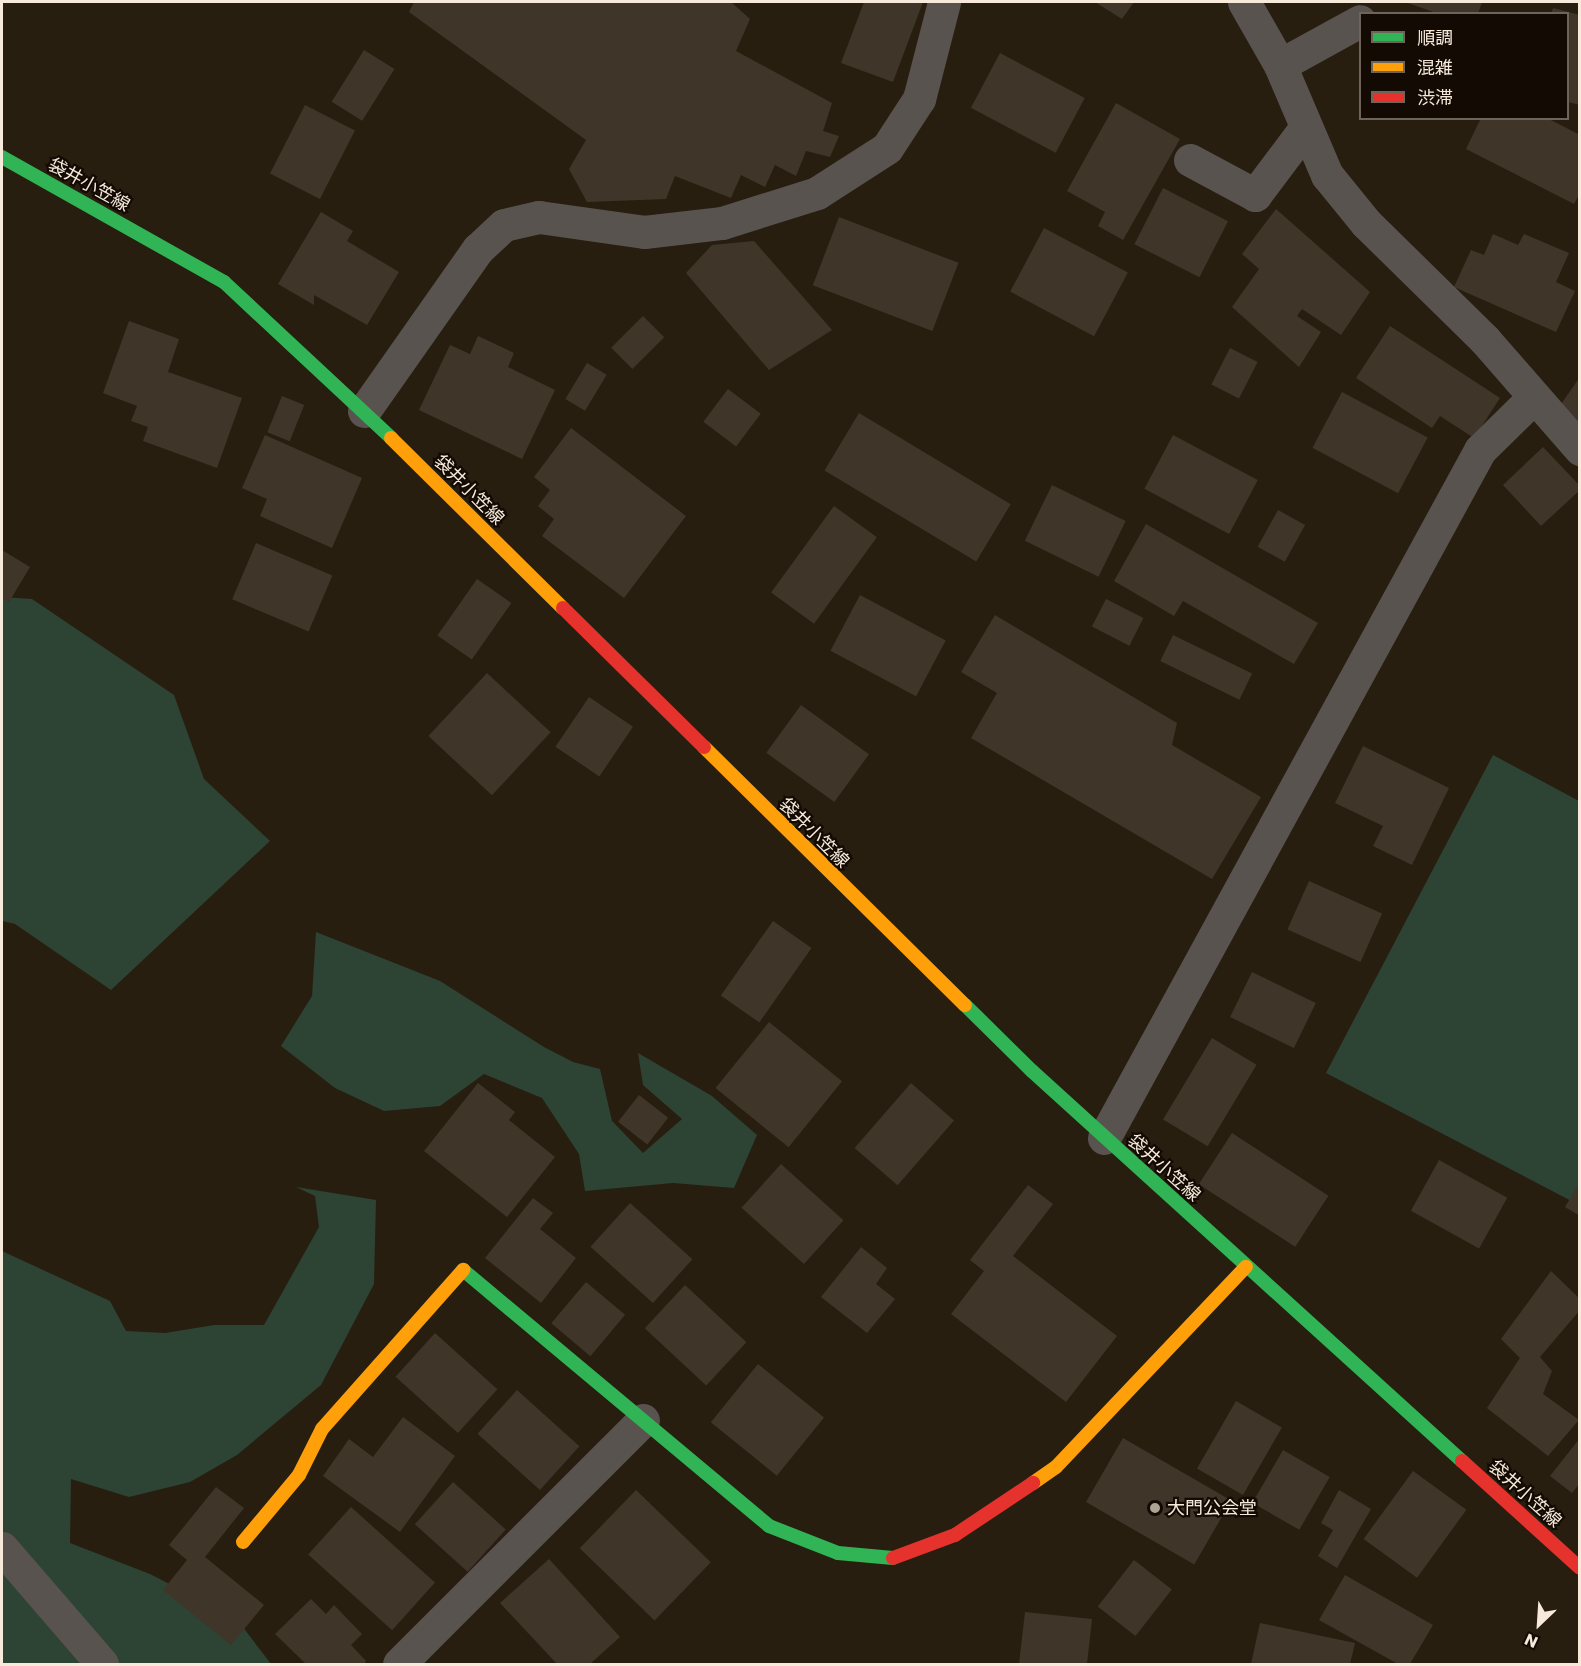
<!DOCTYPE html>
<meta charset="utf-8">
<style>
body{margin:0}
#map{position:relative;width:1581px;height:1666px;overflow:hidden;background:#271e10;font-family:Poppins,"Noto Sans JP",sans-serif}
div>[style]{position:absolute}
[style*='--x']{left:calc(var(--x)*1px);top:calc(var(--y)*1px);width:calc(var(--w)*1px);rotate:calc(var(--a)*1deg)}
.green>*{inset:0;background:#2d4334}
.building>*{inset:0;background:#3f3629;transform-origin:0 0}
.street>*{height:33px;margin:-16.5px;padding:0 16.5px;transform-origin:16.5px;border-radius:16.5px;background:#59534f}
.fast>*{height:14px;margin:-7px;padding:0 7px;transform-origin:7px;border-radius:7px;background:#30b455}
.slow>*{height:14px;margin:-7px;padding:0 7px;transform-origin:7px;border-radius:7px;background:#ff9f0a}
.jam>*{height:14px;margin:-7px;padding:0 7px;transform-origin:7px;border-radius:7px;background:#e5322d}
.dots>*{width:16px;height:16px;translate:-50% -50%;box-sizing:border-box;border:3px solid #130b03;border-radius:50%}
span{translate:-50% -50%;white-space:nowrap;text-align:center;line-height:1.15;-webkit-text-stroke:4.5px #130b03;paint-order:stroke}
.street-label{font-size:18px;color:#f7eadb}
.poi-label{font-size:18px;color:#f7eadb}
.left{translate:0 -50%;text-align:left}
.frame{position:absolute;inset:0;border:3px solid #f7eadb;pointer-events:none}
.legend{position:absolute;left:1359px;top:12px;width:210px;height:108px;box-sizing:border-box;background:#130b03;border:2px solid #6e6459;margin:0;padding:8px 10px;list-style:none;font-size:18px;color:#f7eadb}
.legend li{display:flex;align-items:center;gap:12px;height:30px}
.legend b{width:30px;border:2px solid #6e6459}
.north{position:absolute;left:1509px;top:1594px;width:60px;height:60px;-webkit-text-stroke:4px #130b03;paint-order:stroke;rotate:205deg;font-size:16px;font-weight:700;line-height:24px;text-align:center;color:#f7eadb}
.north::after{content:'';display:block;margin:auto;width:21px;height:27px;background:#f7eadb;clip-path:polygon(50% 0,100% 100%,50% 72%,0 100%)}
</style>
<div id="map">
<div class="green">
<i style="clip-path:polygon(2px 597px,32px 599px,174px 695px,204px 779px,270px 841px,111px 990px,15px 924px,2px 921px)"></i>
<i style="clip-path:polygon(1493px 755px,1579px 801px,1579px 1205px,1326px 1073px)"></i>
<i style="clip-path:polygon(316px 932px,440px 981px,544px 1047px,573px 1062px,600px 1069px,612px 1121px,643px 1153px,682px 1119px,643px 1085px,638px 1053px,712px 1096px,757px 1135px,734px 1188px,673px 1183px,585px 1191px,579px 1154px,542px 1098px,484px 1074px,440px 1106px,384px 1111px,335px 1088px,281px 1046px,312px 996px)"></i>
<i style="clip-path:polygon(296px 1187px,376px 1200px,374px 1284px,321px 1385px,237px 1455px,190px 1482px,129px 1497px,71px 1479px,70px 1543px,150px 1574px,236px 1618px,271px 1664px,2px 1664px,2px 1251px,110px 1301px,126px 1331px,165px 1333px,214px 1325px,264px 1325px,319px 1227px,315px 1196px)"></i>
</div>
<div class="building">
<i style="clip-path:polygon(414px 2px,731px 2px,750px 19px,736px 51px,832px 103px,823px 131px,839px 136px,830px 157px,806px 151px,796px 176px,775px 165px,765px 187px,741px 175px,731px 198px,675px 176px,666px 199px,587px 202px,569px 169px,586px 140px,409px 12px)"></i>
<i style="clip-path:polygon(864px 2px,923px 2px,893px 82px,841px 63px)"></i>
<i style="clip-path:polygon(1095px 2px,1134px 2px,1122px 19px)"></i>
<i style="clip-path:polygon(1405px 2px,1482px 2px,1478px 14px,1439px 14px)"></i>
<i style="clip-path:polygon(1553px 8px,1580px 15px,1580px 105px,1568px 102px,1568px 14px,1551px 14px)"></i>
<i style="left:364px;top:50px;width:36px;height:61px;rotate:32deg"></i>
<i style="left:1000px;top:53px;width:96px;height:62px;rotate:28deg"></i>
<i style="clip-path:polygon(1116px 103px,1180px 139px,1123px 240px,1098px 226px,1105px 212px,1067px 191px)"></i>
<i style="left:305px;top:105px;width:56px;height:77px;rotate:27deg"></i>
<i style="clip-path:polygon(1481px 118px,1547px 118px,1580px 135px,1580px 193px,1574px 204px,1466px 149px)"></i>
<i style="left:1163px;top:188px;width:73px;height:63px;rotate:27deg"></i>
<i style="clip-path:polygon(1276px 209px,1370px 292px,1341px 335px,1302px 309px,1297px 316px,1321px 332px,1299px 367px,1232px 307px,1259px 269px,1242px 254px)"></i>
<i style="clip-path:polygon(321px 212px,353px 231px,347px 241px,399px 272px,367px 325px,314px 295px,314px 305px,278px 284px)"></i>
<i style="left:839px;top:217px;width:128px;height:73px;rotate:21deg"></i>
<i style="left:1044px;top:228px;width:95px;height:72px;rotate:28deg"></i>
<i style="clip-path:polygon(1493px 234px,1518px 245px,1524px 234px,1569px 253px,1556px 282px,1575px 291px,1556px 332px,1454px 287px,1471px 250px,1484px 255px)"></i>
<i style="clip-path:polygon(754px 241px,832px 330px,769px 370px,686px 273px,712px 245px)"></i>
<i style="left:643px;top:316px;width:30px;height:45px;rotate:45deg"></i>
<i style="clip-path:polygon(129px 321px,179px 339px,168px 372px,242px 398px,217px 468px,143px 441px,148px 427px,131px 421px,137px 406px,103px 393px)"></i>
<i style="clip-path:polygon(1390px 326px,1500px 398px,1474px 438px,1440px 416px,1432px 428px,1356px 378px)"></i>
<i style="clip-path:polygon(478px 336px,514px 353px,508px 367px,555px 390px,522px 459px,419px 410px,450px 345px,470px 354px)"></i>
<i style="left:1230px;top:348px;width:31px;height:41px;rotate:27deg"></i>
<i style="left:587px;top:363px;width:23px;height:42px;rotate:31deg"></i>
<i style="clip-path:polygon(1580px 377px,1580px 425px,1559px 407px)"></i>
<i style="left:728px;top:389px;width:41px;height:41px;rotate:37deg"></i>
<i style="left:1342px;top:392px;width:97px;height:63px;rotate:28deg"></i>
<i style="left:282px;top:396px;width:24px;height:39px;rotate:22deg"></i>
<i style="left:859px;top:413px;width:177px;height:67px;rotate:31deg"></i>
<i style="clip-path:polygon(571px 428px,686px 516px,624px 598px,542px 536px,554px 519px,538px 506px,550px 490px,534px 477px)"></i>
<i style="clip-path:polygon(265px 435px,362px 478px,332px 548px,260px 516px,267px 499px,242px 488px)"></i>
<i style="left:1173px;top:435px;width:96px;height:61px;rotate:28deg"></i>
<i style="clip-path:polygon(1543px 447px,1580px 486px,1580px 490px,1541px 526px,1503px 485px)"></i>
<i style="left:1052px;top:485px;width:82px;height:62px;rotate:26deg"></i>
<i style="left:834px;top:506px;width:53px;height:107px;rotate:36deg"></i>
<i style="left:1278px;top:510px;width:31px;height:42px;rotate:29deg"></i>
<i style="clip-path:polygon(1146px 524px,1318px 623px,1294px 664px,1183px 601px,1174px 616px,1114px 581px)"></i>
<i style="left:256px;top:543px;width:83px;height:61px;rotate:23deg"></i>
<i style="clip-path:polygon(2px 550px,30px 567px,9px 602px,2px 598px)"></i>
<i style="left:477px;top:579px;width:42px;height:69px;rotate:35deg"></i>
<i style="left:860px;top:595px;width:97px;height:63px;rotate:28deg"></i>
<i style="left:1106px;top:599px;width:42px;height:31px;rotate:27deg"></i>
<i style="clip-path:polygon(995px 615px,1177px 723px,1172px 745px,1261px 797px,1212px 879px,971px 738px,997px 693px,961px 672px)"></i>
<i style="left:1173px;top:635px;width:88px;height:29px;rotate:26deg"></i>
<i style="left:487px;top:673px;width:87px;height:86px;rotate:43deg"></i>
<i style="left:589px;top:697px;width:53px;height:60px;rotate:34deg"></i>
<i style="left:801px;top:705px;width:84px;height:59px;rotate:36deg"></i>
<i style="clip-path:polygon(1363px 746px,1449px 788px,1412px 865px,1373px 846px,1383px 826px,1335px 803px)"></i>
<i style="left:1309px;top:881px;width:80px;height:53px;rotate:24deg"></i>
<i style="left:773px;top:921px;width:47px;height:91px;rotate:35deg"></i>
<i style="left:1252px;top:972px;width:71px;height:50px;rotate:26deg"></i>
<i style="left:769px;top:1022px;width:94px;height:85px;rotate:39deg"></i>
<i style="left:1212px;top:1038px;width:52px;height:95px;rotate:31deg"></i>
<i style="clip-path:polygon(478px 1083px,515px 1112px,509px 1120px,555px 1157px,507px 1217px,424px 1151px)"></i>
<i style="left:911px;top:1083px;width:57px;height:86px;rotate:41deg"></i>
<i style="left:639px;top:1095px;width:37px;height:34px;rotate:38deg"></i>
<i style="left:1232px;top:1133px;width:115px;height:61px;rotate:33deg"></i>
<i style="left:1439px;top:1160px;width:78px;height:58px;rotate:29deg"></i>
<i style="left:781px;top:1164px;width:84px;height:59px;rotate:42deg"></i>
<i style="clip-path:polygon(1580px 1182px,1580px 1216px,1565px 1207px)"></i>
<i style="clip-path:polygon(1028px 1185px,1053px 1204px,1013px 1256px,1117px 1336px,1066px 1402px,951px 1314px,984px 1271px,970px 1260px)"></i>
<i style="clip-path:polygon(533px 1198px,553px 1213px,540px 1229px,576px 1258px,541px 1303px,485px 1258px)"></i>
<i style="left:630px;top:1203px;width:84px;height:59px;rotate:42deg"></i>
<i style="clip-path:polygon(861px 1247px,887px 1268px,876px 1284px,895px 1299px,867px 1333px,821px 1297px)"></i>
<i style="clip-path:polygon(1551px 1271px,1580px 1299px,1580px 1310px,1540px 1357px,1552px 1371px,1543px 1394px,1579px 1420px,1548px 1456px,1487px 1408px,1520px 1358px,1501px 1339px)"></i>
<i style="left:586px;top:1282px;width:51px;height:54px;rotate:40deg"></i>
<i style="left:685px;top:1285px;width:84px;height:59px;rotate:43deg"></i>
<i style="left:435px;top:1333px;width:84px;height:59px;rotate:42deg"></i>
<i style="left:758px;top:1364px;width:85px;height:75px;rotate:39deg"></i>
<i style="left:517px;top:1390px;width:84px;height:59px;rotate:42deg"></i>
<i style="left:1236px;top:1401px;width:53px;height:78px;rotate:30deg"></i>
<i style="clip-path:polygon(403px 1417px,455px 1456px,400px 1532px,323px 1476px,349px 1439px,373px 1457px)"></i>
<i style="left:1123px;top:1438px;width:125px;height:74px;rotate:30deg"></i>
<i style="clip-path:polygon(1580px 1438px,1580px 1483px,1572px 1493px,1550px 1476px)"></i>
<i style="left:1283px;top:1450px;width:54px;height:61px;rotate:30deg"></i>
<i style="left:1413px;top:1471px;width:66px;height:84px;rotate:36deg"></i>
<i style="left:453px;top:1482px;width:71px;height:57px;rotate:42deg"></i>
<i style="clip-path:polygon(216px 1487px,244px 1508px,205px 1557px,264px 1605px,231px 1645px,163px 1590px,187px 1560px,169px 1545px)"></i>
<i style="left:636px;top:1490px;width:104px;height:81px;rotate:44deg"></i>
<i style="clip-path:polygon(1339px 1490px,1371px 1509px,1337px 1568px,1318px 1556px,1333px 1530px,1321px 1523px)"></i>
<i style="left:351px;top:1507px;width:113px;height:64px;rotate:42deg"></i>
<i style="clip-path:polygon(549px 1559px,620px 1637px,590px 1664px,557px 1664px,500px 1603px)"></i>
<i style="left:1134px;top:1560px;width:48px;height:59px;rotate:38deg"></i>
<i style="clip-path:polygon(1345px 1575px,1433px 1625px,1410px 1664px,1398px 1664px,1319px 1620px)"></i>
<i style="clip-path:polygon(311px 1599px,326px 1614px,334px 1605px,362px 1634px,351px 1645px,366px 1661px,364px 1664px,306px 1664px,275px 1634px)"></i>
<i style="clip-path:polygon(1025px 1612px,1092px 1619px,1087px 1664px,1019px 1664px)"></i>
<i style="clip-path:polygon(1260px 1623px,1355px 1643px,1350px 1664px,1251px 1664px)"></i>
</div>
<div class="street">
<i style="--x:1244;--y:2;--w:73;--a:60.3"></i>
<i style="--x:1280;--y:65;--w:120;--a:66.9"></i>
<i style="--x:1327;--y:175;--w:62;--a:50.9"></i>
<i style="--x:1366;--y:223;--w:167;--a:44.5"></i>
<i style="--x:1485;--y:340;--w:145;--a:48.9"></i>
<i style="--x:1280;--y:65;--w:91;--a:-28.8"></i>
<i style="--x:1190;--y:160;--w:74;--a:28.3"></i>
<i style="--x:1255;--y:195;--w:85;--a:-53.1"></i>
<i style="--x:364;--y:411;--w:198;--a:-54.9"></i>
<i style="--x:478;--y:249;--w:35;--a:-43"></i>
<i style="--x:504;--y:225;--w:36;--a:-13"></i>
<i style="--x:539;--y:217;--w:106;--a:8.1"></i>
<i style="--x:644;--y:232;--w:79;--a:-6.6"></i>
<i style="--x:722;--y:223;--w:100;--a:-17.5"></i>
<i style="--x:817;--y:193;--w:83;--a:-32.7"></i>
<i style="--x:887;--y:148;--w:59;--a:-56.9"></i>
<i style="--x:919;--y:99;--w:100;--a:-75.5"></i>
<i style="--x:1104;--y:1138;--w:784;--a:-61.34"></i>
<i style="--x:1480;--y:450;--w:76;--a:-44.5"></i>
<i style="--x:2;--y:1548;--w:153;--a:49.2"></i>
<i style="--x:399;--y:1664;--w:345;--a:-45"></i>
</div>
<div class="fast">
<i style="--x:2;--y:157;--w:255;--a:29.4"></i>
<i style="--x:224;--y:282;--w:229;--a:43"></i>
<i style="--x:965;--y:1005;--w:94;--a:44.6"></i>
<i style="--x:1032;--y:1071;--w:581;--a:42.21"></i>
<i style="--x:463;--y:1270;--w:399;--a:39.9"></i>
<i style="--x:769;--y:1526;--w:74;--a:21.4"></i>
<i style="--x:838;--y:1553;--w:55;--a:5.2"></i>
</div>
<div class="slow">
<i style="--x:391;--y:438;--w:242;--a:44.7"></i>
<i style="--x:704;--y:747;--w:367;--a:44.7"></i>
<i style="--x:1033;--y:1483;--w:28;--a:-35"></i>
<i style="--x:1056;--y:1467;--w:276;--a:-46.5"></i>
<i style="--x:243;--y:1542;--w:87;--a:-50.1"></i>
<i style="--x:299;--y:1475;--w:51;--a:-63.4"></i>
<i style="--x:322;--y:1429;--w:213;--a:-48.4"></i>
</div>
<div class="jam">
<i style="--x:563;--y:608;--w:198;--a:44.6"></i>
<i style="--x:1462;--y:1461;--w:159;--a:42.2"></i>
<i style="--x:893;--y:1558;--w:66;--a:-20.4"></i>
<i style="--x:955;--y:1535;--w:94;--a:-33.7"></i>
</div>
<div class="dots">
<i style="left:1155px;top:1508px;background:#aea394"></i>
</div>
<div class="street-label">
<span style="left:89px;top:185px;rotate:29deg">袋井小笠線</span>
<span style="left:469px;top:490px;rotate:45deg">袋井小笠線</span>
<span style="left:814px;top:833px;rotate:45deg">袋井小笠線</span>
<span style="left:1164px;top:1168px;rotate:42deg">袋井小笠線</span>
<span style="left:1525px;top:1494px;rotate:42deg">袋井小笠線</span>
</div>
<div class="poi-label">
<span class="left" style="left:1167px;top:1508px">大門公会堂</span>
</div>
<div class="frame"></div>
<ul class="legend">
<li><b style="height:8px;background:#30b455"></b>順調</li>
<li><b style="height:8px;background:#ff9f0a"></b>混雑</li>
<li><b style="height:8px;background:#e5322d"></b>渋滞</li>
</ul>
<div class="north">N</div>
</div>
